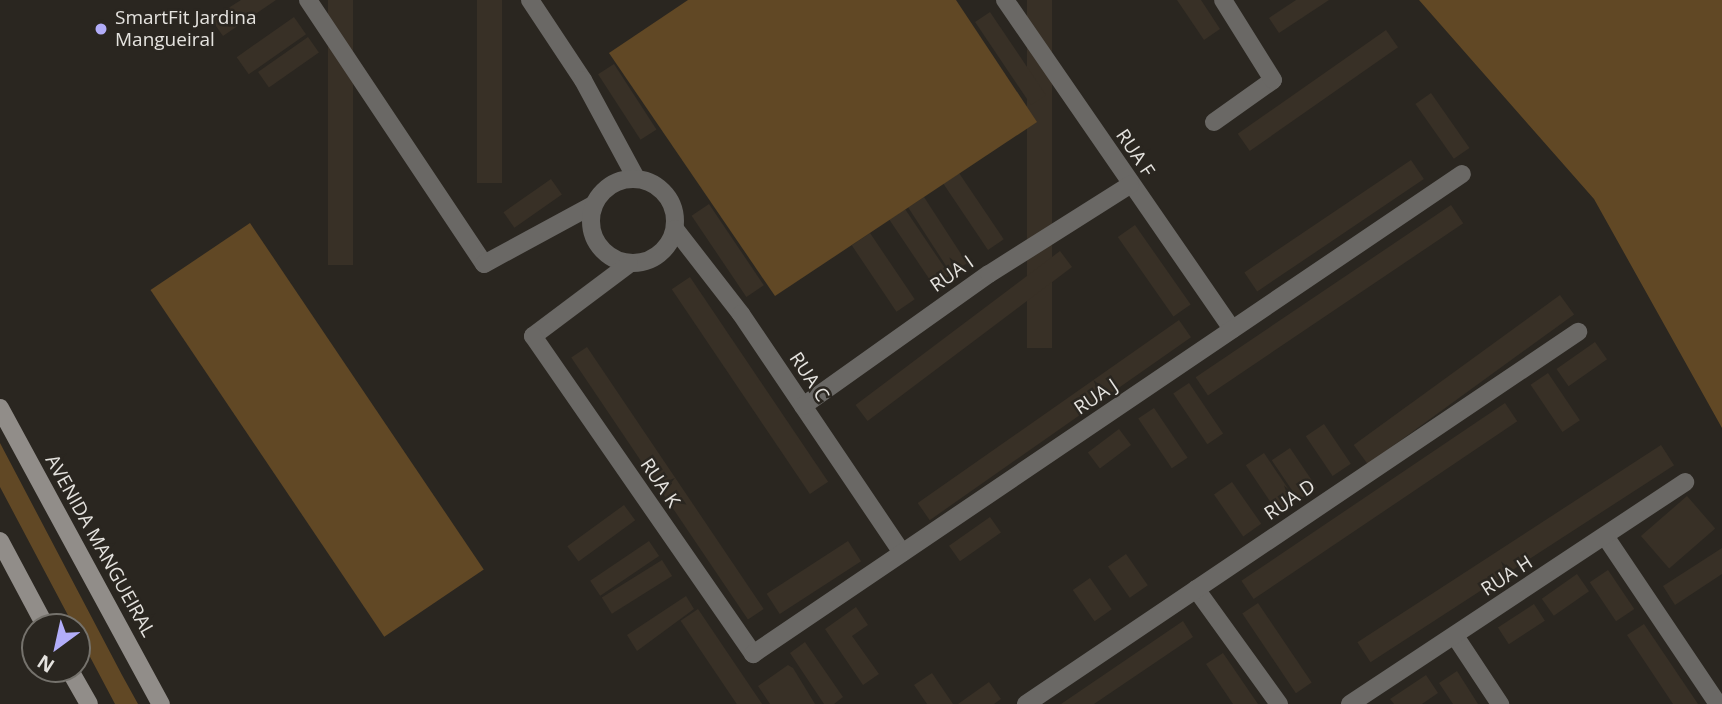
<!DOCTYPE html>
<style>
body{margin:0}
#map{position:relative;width:1722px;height:704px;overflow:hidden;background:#2a2620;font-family:"Open Sans",sans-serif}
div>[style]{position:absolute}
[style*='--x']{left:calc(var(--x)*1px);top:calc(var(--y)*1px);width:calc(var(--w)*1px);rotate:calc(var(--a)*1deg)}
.built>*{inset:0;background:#383026;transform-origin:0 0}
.green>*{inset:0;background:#614825;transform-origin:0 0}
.street>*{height:18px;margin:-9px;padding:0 9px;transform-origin:9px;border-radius:9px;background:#6a6865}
.street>.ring{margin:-9px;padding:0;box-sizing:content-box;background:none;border:18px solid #6a6865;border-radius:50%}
.secondary>*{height:18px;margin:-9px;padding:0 9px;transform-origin:9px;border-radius:9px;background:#918d89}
.dots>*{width:19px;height:19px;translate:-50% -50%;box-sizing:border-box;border:4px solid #2a2620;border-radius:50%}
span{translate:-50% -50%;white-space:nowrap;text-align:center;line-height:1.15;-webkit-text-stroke:5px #2a2620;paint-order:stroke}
.poi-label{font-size:19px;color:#e5e3df}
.left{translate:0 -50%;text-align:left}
.street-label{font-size:19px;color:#e5e3df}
.north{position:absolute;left:21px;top:613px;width:70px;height:70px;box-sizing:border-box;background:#2a2620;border:2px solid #75726c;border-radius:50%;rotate:213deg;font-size:19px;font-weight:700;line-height:28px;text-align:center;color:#e5e3df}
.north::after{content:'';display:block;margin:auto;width:24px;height:32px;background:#b2adf9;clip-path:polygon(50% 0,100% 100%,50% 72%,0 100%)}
</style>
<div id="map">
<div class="built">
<i style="clip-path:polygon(241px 0,276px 0,223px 36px,211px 19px)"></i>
<i style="left:328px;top:0;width:25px;height:265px"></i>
<i style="left:477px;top:0;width:25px;height:183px"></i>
<i style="left:1027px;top:0;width:25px;height:348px"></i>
<i style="clip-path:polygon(1177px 0,1201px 0,1220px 29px,1204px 40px)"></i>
<i style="clip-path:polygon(1296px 0,1329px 0,1279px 33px,1269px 18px)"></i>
<i style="left:990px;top:12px;width:100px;height:18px;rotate:56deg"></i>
<i style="left:294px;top:17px;width:21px;height:70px;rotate:55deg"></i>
<i style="left:1386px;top:30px;width:21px;height:181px;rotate:55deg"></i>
<i style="left:308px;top:37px;width:19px;height:61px;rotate:55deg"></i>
<i style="left:614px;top:64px;width:78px;height:19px;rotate:57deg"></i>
<i style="left:1431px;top:93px;width:67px;height:19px;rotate:55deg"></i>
<i style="left:1411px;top:160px;width:23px;height:201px;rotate:56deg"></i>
<i style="left:959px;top:173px;width:80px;height:19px;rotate:56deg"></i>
<i style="left:551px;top:179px;width:19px;height:58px;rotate:55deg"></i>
<i style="left:924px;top:197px;width:79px;height:19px;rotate:57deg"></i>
<i style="left:709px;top:204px;width:98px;height:21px;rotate:56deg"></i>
<i style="left:1451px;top:205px;width:22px;height:308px;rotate:56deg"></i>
<i style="left:905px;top:209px;width:80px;height:19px;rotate:56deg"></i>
<i style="left:1135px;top:225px;width:97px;height:21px;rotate:55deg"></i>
<i style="left:870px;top:233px;width:80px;height:22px;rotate:56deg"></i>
<i style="left:1060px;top:251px;width:20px;height:256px;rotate:53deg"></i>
<i style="left:690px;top:277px;width:247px;height:22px;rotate:56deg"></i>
<i style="left:1560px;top:295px;width:24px;height:255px;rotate:54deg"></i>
<i style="left:1179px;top:320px;width:21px;height:319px;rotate:55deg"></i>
<i style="left:1595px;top:342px;width:21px;height:47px;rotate:55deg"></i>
<i style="left:587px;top:347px;width:316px;height:19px;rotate:56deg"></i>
<i style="left:1548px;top:373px;width:57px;height:21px;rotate:56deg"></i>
<i style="left:1189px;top:383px;width:61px;height:19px;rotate:56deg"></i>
<i style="left:1505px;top:403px;width:22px;height:318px;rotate:56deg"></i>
<i style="left:1154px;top:408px;width:60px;height:19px;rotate:56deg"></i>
<i style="left:1324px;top:424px;width:48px;height:22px;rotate:56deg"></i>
<i style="left:1119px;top:429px;width:20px;height:39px;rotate:53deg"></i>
<i style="left:1661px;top:445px;width:24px;height:362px;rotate:57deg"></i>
<i style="left:1290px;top:448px;width:48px;height:22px;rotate:56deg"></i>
<i style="left:1264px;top:453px;width:58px;height:22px;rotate:56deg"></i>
<i style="left:1232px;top:482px;width:51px;height:22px;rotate:55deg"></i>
<i style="left:1687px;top:496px;width:43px;height:61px;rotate:49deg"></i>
<i style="left:624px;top:505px;width:19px;height:70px;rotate:54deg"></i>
<i style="left:990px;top:517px;width:19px;height:50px;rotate:55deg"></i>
<i style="left:649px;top:541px;width:18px;height:71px;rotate:56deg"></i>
<i style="left:848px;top:541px;width:24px;height:97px;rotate:57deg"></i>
<i style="clip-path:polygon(1722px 548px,1722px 574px,1675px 605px,1663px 586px)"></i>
<i style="left:1126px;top:554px;width:38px;height:22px;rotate:55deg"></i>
<i style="left:662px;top:560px;width:19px;height:71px;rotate:58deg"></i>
<i style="left:1608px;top:570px;width:47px;height:22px;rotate:56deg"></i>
<i style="left:1577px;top:574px;width:21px;height:43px;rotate:55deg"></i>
<i style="left:1090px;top:578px;width:38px;height:21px;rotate:55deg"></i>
<i style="clip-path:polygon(686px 596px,694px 609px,637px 651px,627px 635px)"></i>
<i style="left:1258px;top:603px;width:96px;height:19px;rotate:56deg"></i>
<i style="left:1534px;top:604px;width:20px;height:43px;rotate:57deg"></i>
<i style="clip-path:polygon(856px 607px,868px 625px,852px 636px,879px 674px,863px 685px,825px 629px)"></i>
<i style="left:698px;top:609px;width:115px;height:21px;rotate:56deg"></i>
<i style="clip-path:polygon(1183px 621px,1193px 637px,1094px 704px,1061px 704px)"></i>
<i style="clip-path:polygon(1644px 624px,1698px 704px,1673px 704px,1627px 635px)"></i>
<i style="clip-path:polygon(805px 642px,843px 697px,834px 704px,824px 704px,790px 653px)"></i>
<i style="clip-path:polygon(1223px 653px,1258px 704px,1233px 704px,1206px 664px)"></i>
<i style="clip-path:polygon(788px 665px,793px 668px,815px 704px,770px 704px,758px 686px)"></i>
<i style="clip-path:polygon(1457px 671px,1478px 704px,1453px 704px,1439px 683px)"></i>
<i style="clip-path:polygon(932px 673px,953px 704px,927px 704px,914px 685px)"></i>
<i style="clip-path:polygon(1426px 675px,1438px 693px,1422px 704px,1394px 704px,1390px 699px)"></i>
<i style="clip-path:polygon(989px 682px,1001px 699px,994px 704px,958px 704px)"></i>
</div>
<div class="green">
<i style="clip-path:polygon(688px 0,956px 0,1037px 122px,775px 296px,609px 53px)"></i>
<i style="clip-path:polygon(1419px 0,1722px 0,1722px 428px,1594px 199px)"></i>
<i style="left:250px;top:223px;width:418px;height:120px;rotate:56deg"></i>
<i style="clip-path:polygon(0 443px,122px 675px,138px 704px,115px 704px,0 487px)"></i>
</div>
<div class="street">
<i style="--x:308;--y:0;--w:317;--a:56.3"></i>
<i style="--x:484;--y:264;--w:122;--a:-28.5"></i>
<i style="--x:530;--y:0;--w:96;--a:56.5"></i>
<i style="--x:583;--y:80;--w:111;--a:61.6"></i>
<i style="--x:1005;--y:0;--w:400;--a:55.4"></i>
<i style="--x:1214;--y:122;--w:72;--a:-35.4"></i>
<i style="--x:1273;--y:80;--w:94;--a:-122"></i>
<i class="ring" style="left:591px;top:179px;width:66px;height:66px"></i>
<i style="--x:675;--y:229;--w:108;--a:52.2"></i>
<i style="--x:741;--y:314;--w:288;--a:56"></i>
<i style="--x:629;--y:264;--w:120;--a:143.1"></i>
<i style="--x:533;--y:336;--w:387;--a:55.3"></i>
<i style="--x:753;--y:654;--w:856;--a:-34.1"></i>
<i style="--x:803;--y:406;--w:228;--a:-35.4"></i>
<i style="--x:989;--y:274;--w:167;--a:-32.3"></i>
<i style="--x:1605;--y:536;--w:202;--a:56.1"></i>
<i style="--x:1196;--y:589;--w:142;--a:54.2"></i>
<i style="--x:1455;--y:636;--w:82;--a:56.5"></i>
<i style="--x:1026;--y:704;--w:666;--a:-33.98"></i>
<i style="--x:1350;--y:704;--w:402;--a:-33.5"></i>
</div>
<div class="secondary">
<i style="--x:0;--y:408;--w:337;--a:61.5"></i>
<i style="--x:0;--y:541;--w:98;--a:61.9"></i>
<i style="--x:69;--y:669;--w:40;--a:60.3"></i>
</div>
<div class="dots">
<i style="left:101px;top:29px;background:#b2adf9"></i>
</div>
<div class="poi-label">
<span class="left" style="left:115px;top:29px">SmartFit Jardina<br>Mangueiral</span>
</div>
<div class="street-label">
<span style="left:1135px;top:153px;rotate:56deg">RUA F</span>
<span style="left:952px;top:274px;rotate:-35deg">RUA I</span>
<span style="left:809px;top:377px;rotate:56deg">RUA C</span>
<span style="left:1096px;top:397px;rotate:-34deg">RUA J</span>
<span style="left:660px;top:483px;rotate:56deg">RUA K</span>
<span style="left:1290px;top:500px;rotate:-34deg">RUA D</span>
<span style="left:100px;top:546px;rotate:61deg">AVENIDA MANGUEIRAL</span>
<span style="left:1507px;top:576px;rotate:-33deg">RUA H</span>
</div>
<div class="north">N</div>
</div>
